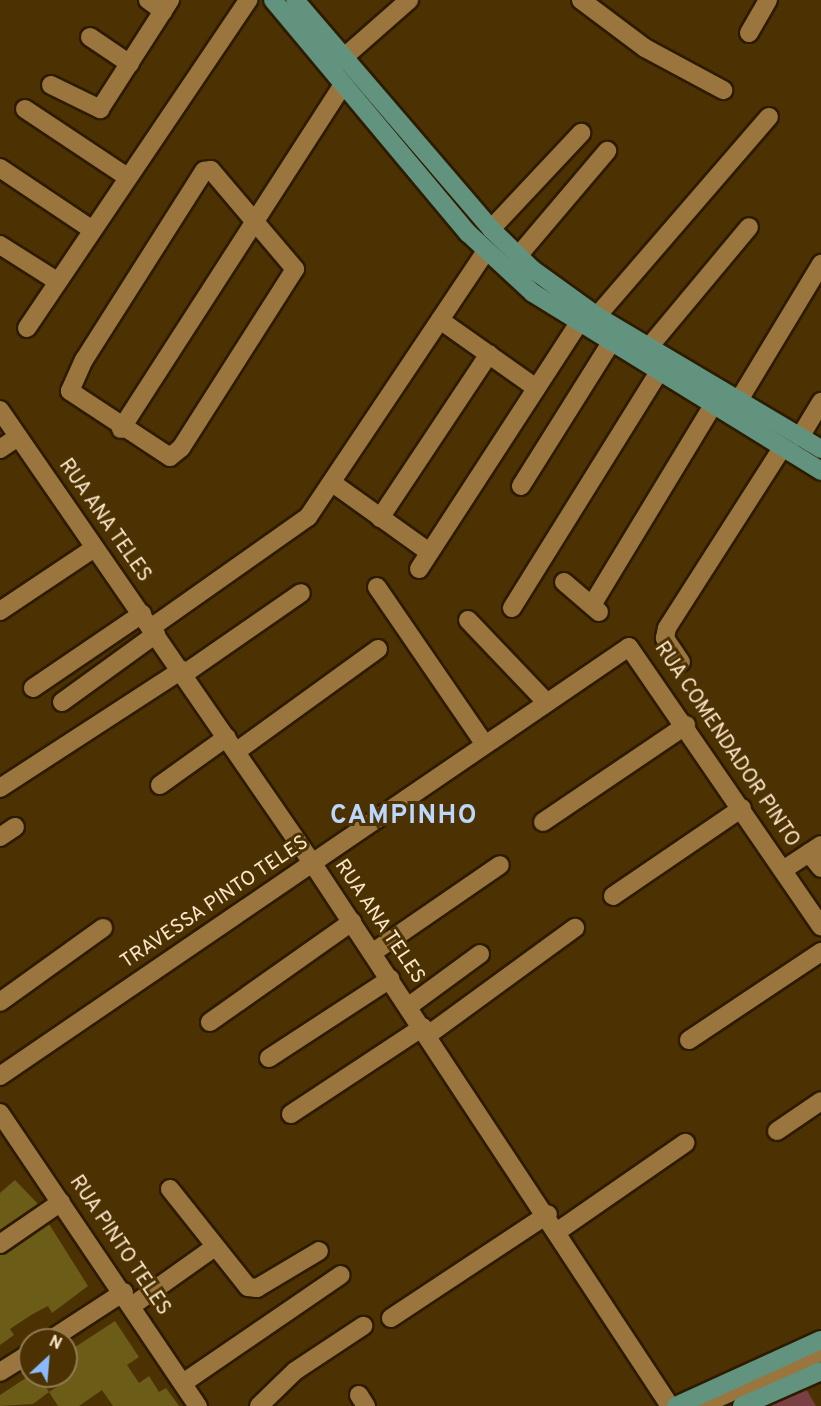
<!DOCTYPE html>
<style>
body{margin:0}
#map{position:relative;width:821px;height:1406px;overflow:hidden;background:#4c3202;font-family:Overpass,sans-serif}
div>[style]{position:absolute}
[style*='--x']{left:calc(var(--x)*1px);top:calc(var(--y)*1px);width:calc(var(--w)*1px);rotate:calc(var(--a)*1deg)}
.green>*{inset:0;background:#793f43}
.building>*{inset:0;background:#6b5c18}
.roads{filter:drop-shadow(2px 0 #2d1b00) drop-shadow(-2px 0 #2d1b00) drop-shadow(0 2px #2d1b00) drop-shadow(0 -2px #2d1b00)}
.minor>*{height:18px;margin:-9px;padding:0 9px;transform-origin:9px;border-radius:9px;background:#9a763e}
.major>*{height:18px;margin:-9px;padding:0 9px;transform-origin:9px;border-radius:9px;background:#62937e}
span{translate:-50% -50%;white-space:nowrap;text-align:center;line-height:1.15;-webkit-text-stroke:6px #4c3202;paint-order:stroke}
.street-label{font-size:20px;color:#fae6ca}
.district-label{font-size:26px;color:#bcd7fd;font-weight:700;letter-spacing:1.5px}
.north{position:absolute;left:18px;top:1328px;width:60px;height:60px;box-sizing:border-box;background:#4c3202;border:2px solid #927a52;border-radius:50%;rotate:26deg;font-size:16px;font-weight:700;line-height:24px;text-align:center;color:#fae6ca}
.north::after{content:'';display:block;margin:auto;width:21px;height:27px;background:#8abafc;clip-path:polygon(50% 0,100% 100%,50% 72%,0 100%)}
</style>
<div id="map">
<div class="green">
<i style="clip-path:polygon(805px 1387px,816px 1406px,761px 1406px)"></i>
</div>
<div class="building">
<i style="clip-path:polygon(15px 1180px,38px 1204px,0 1230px,0 1193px)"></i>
<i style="clip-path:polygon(49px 1224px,88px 1286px,52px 1313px,48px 1306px,31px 1315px,10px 1329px,14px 1335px,0 1345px,0 1255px)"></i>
<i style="clip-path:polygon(115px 1321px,139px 1357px,127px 1365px,139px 1383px,149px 1376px,159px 1392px,166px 1388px,179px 1406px,113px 1406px,102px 1390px,79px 1406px,58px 1406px,49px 1392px,68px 1380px,66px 1353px)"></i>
<i style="clip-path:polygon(29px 1376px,39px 1376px,49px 1392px,33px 1404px,0 1406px,0 1395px)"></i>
</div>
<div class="roads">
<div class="minor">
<i style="--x:148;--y:0;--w:19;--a:36"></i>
<i style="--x:581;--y:0;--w:80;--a:36.9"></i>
<i style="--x:645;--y:48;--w:89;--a:28.3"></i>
<i style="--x:749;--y:33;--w:38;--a:-60"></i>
<i style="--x:90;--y:37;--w:48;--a:34"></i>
<i style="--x:334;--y:66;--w:100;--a:-41.3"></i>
<i style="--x:51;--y:85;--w:55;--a:26.1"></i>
<i style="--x:100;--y:109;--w:130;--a:-57.3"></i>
<i style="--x:25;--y:109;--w:121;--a:33.6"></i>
<i style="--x:0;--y:168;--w:110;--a:33.8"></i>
<i style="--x:211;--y:170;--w:130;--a:49.7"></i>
<i style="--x:295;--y:269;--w:212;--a:122.5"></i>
<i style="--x:181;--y:448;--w:14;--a:141"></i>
<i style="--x:170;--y:457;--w:120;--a:-146.6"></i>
<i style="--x:70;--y:391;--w:34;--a:-66"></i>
<i style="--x:84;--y:360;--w:224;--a:-57.6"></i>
<i style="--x:204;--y:171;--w:7;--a:-8"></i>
<i style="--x:491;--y:229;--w:132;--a:-46.8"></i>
<i style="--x:0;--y:245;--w:67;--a:32.3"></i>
<i style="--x:518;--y:256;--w:138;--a:-49.7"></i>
<i style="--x:597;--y:316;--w:263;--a:-49.2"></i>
<i style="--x:440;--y:320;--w:118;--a:35.3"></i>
<i style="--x:27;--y:328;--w:396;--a:-56"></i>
<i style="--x:649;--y:347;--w:156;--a:-50.2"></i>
<i style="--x:739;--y:400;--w:159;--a:-58.9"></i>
<i style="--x:0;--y:410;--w:551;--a:55.42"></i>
<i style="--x:313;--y:864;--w:649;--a:56.63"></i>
<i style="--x:121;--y:429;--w:410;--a:-57.2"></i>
<i style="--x:800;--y:437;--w:41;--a:-59"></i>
<i style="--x:0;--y:449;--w:22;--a:-34"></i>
<i style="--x:334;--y:484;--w:117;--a:35.6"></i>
<i style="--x:521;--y:486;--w:168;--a:-57.9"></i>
<i style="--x:380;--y:518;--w:197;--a:-56.4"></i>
<i style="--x:419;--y:569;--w:292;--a:-57"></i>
<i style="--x:564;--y:582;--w:46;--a:40.6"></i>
<i style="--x:377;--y:587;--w:189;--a:55.6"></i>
<i style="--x:592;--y:605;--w:234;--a:-58.8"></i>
<i style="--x:512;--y:608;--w:277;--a:-58.1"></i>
<i style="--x:0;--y:611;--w:112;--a:-33.7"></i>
<i style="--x:468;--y:620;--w:113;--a:46.4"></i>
<i style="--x:152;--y:627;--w:191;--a:-35.2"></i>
<i style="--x:308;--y:517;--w:320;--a:-56.2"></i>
<i style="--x:681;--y:662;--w:29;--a:-124"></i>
<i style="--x:665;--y:638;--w:10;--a:-79"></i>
<i style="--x:667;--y:628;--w:214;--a:-57.4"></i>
<i style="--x:184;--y:674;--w:142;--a:-34.7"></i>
<i style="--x:33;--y:688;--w:132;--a:-34.2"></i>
<i style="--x:62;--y:702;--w:116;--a:-35.9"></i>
<i style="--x:237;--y:751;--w:174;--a:-35.9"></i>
<i style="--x:160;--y:785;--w:82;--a:-35.6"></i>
<i style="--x:0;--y:788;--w:217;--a:-33"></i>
<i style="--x:543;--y:822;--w:173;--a:-34.1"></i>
<i style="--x:0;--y:837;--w:18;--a:-34"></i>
<i style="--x:809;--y:853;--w:19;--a:51"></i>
<i style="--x:783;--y:870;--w:45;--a:-33.3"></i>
<i style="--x:613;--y:896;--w:156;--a:-34.3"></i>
<i style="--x:372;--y:953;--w:155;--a:-34.5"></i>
<i style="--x:0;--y:1002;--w:127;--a:-35.7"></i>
<i style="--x:409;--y:1006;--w:88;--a:-36.2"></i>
<i style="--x:210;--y:1022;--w:174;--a:-35.2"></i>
<i style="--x:428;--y:1035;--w:182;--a:-36.1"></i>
<i style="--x:689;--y:1040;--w:159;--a:-33.7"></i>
<i style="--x:269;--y:1058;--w:145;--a:-33.1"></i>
<i style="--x:0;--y:1076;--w:761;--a:-34.3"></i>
<i style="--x:629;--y:647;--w:339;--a:55.5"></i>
<i style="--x:0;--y:1113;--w:354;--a:56"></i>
<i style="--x:291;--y:1114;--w:158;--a:-33.4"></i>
<i style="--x:777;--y:1131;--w:53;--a:-34.3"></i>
<i style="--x:170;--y:1189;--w:125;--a:51.5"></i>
<i style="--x:248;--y:1287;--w:9;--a:6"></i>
<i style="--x:257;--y:1288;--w:72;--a:-30.8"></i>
<i style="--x:558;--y:1231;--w:155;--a:-34.7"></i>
<i style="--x:0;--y:1244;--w:74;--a:-34.5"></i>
<i style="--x:133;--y:1305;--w:100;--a:-35.3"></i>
<i style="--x:391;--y:1318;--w:188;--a:-33.5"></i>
<i style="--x:50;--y:1340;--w:88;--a:-33"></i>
<i style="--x:0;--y:1372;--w:36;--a:-32"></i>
<i style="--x:183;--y:1383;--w:191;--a:-34.4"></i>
<i style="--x:359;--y:1395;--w:13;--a:58"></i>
<i style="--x:259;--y:1406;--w:50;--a:-44.2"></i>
<i style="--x:295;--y:1371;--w:82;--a:-33.5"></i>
<i style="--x:700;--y:1406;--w:133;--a:-24.1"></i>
</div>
<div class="major">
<i style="--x:273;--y:0;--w:304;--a:50.1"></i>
<i style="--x:468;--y:233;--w:88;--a:42.7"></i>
<i style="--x:533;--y:293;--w:339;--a:31.7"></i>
<i style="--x:295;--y:0;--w:301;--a:49.4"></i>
<i style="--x:491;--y:229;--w:57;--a:44.3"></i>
<i style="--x:532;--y:269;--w:80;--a:35.9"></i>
<i style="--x:597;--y:316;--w:261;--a:30.7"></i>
<i style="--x:676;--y:1406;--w:159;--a:-24.5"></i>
<i style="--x:742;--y:1406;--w:86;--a:-23.9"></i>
</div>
</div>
<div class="street-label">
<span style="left:104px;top:521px;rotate:55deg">RUA ANA TELES</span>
<span style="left:726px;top:745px;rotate:56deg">RUA COMENDADOR PINTO</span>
<span style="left:215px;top:903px;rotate:-34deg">TRAVESSA PINTO TELES</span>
<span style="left:379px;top:922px;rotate:56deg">RUA ANA TELES</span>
<span style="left:119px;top:1246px;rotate:56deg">RUA PINTO TELES</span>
</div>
<div class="district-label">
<span style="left:404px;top:817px">CAMPINHO</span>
</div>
<div class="north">N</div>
</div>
